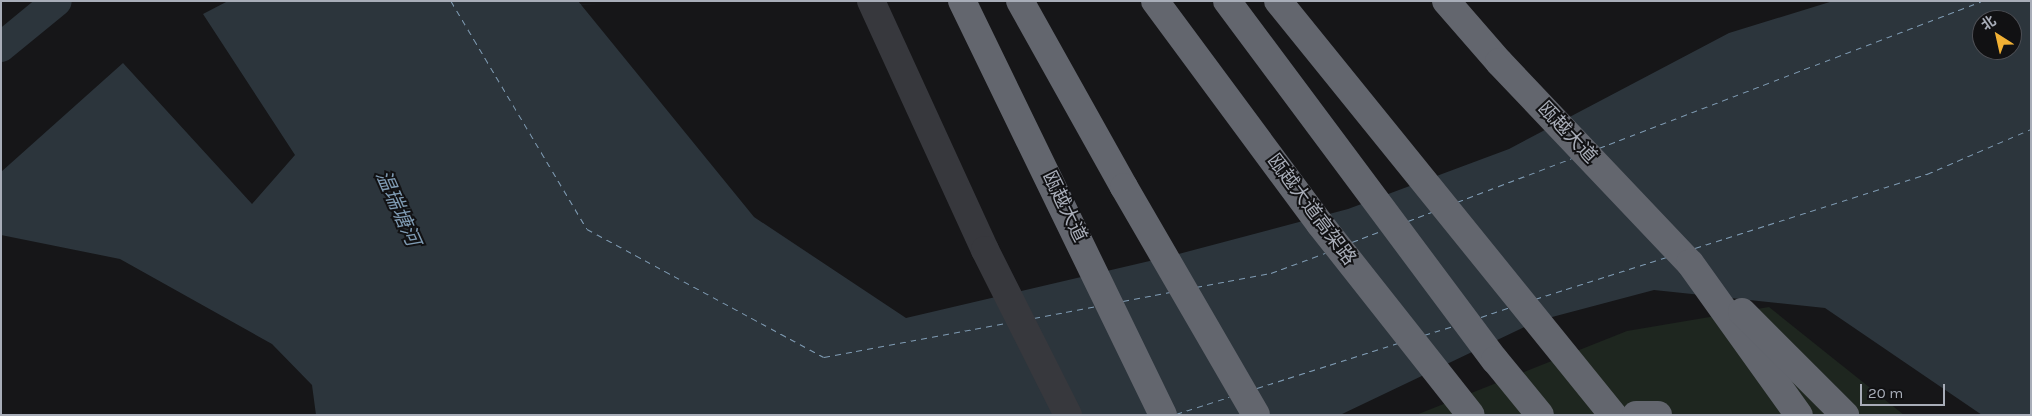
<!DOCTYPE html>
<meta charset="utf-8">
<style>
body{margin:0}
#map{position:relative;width:2032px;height:416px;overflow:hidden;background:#161618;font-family:Karla,"Noto Sans SC",sans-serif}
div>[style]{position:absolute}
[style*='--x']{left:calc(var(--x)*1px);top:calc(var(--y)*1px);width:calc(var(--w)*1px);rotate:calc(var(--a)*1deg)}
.green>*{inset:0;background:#1e261f}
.water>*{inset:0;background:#2c353c}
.canal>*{height:30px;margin:-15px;padding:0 15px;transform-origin:15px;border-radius:15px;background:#2c353c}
.ferry>*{height:1px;margin-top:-0.5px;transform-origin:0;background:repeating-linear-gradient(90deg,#7f9bb3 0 6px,transparent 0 11px)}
.minor>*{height:28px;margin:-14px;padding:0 14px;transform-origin:14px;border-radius:14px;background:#37383d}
.highway>*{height:28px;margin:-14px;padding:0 14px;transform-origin:14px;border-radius:14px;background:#63666e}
span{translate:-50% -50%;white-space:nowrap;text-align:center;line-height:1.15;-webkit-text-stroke:4px #111113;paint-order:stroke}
.street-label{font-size:19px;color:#a8adb8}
.water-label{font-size:20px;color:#7f9bb3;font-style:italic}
.frame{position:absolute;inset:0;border:2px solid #a8adb8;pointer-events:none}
.north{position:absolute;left:1972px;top:10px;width:50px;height:50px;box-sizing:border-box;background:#111113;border:1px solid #4d4f55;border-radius:50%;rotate:325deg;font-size:14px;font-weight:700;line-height:20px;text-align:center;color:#a8adb8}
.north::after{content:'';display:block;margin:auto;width:18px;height:22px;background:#f2b134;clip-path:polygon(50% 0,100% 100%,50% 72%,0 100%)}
.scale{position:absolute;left:1860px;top:384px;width:85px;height:22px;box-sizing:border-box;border:2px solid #a8adb8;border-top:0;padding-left:6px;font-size:15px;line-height:18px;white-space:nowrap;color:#a8adb8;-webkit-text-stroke:4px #111113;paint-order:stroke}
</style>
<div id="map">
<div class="green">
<i style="clip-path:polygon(1769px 307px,1904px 415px,1416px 415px,1627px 331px)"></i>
</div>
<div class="water">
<i style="clip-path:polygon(evenodd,228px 1px,578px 1px,754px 217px,906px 318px,1171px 256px,1348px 209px,1509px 149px,1729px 33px,1833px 1px,2031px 1px,2031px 415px,1982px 415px,1825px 308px,1654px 290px,1537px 321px,1340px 415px,316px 415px,312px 385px,272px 344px,120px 259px,1px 235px,1px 172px,123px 63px,252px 204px,295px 155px,203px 14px,228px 1px,1982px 20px,2012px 20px,2012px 50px,1982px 50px,1982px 20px)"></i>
</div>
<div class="canal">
<i style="--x:1;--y:47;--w:72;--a:-39.4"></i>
</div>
<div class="ferry">
<i style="--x:451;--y:1;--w:265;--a:59.2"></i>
<i style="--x:587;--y:229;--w:269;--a:28.4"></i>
<i style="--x:824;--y:357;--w:185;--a:-10.6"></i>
<i style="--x:1599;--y:148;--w:409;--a:-21"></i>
<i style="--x:1457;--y:202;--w:123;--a:-20.9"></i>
<i style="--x:1408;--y:221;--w:26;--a:-21"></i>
<i style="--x:1352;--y:242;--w:33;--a:-21"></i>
<i style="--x:1695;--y:248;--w:244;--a:-17.7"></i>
<i style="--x:1927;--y:174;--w:113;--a:-23.4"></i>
<i style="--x:1196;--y:287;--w:76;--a:-10.6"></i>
<i style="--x:1271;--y:273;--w:58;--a:-20.3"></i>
<i style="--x:1535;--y:299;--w:139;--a:-17.7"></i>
<i style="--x:1123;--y:301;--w:48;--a:-10.8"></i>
<i style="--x:1481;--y:317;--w:31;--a:-19"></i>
<i style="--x:1034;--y:318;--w:64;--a:-10.8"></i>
<i style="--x:1424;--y:335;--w:30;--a:-17"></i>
<i style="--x:1257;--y:388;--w:148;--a:-17.7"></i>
<i style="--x:1176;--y:414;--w:56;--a:-17.8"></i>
</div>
<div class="minor">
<i style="--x:871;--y:1;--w:274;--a:65.4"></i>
<i style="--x:985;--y:250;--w:185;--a:63.3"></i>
</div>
<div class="highway">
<i style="--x:962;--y:1;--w:460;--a:64.1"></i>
<i style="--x:1020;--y:1;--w:213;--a:60.8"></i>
<i style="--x:1124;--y:187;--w:263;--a:59.9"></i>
<i style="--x:1155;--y:1;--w:277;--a:53.5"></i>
<i style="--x:1320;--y:224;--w:243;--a:51.7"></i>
<i style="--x:1227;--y:1;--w:448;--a:53.3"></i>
<i style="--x:1495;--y:360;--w:71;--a:50.7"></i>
<i style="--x:1278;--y:1;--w:533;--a:51.02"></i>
<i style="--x:1446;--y:1;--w:81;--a:49"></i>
<i style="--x:1499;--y:62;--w:277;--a:46.5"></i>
<i style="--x:1690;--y:263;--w:187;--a:54.4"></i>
<i style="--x:1742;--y:312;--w:146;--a:45"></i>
<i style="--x:1636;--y:415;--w:22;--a:0"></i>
</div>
<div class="street-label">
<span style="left:1567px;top:133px;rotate:47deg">瓯越大道</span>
<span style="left:1064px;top:207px;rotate:64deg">瓯越大道</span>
<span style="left:1311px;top:210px;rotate:53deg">瓯越大道高架路</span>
</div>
<div class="water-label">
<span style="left:398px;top:208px;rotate:66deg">温瑞塘河</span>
</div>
<div class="frame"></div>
<div class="north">北</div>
<div class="scale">20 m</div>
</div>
